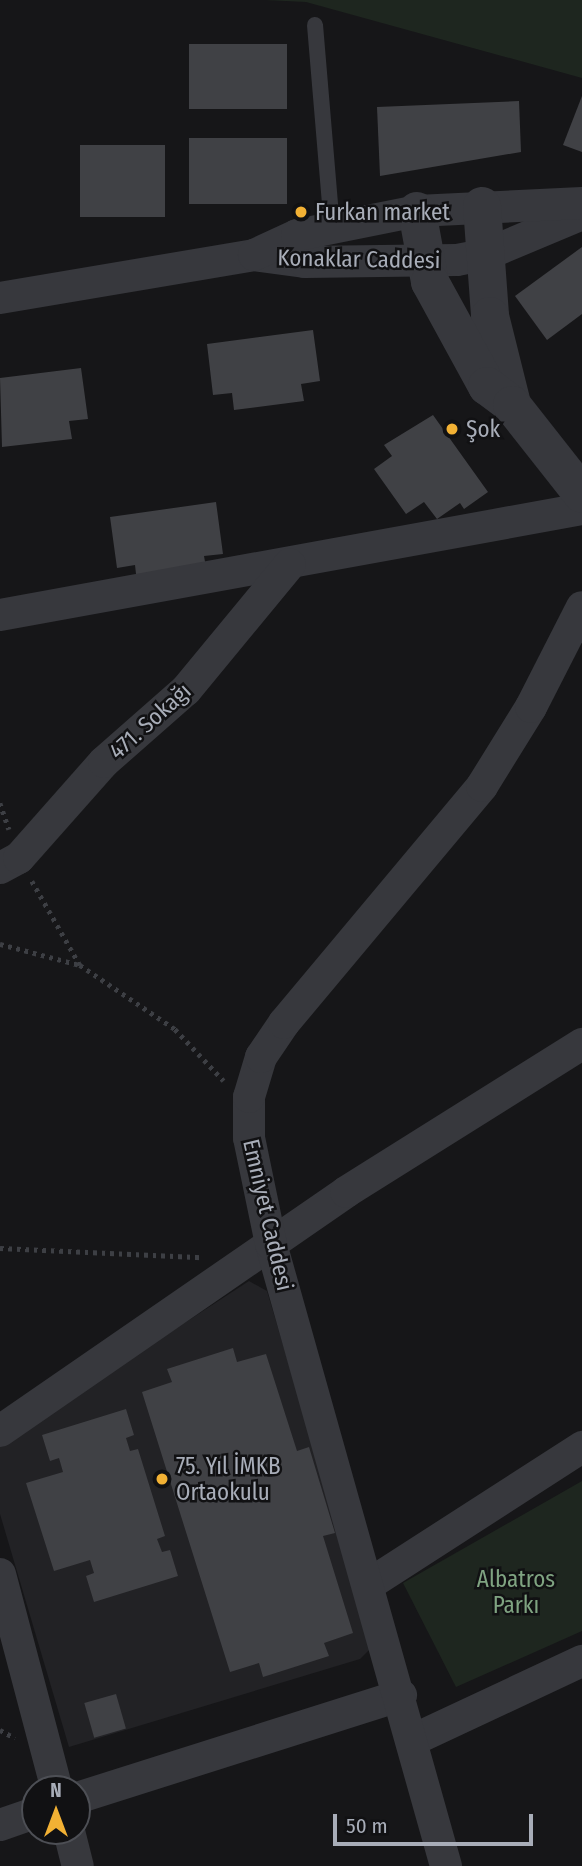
<!DOCTYPE html>
<meta charset="utf-8">
<style>
body{margin:0}
#map{position:relative;width:582px;height:1866px;overflow:hidden;background:#161618;font-family:"Fira Sans Condensed",sans-serif}
div>[style]{position:absolute}
[style*='--x']{left:calc(var(--x)*1px);top:calc(var(--y)*1px);width:calc(var(--w)*1px);rotate:calc(var(--a)*1deg)}
.built>*{inset:0;background:#222225}
.green>*{inset:0;background:#1e261f}
.building>*{inset:0;background:#404145;transform-origin:0 0}
.path>*{height:4.5px;margin-top:-2.25px;transform-origin:0;background:repeating-linear-gradient(90deg,#3d3f44 0 3.5px,transparent 0 8.5px)}
.service>*{height:16px;margin:-8px;padding:0 8px;transform-origin:8px;border-radius:8px;background:#37383d}
.minor>*{height:32px;margin:-16px;padding:0 16px;transform-origin:16px;border-radius:16px;background:#37383d}
.tertiary>*{height:38px;margin:-19px;padding:0 19px;transform-origin:19px;border-radius:19px;background:#37383d}
.dots>*{width:19px;height:19px;translate:-50% -50%;box-sizing:border-box;border:4px solid #111113;border-radius:50%}
span{translate:-50% -50%;white-space:nowrap;text-align:center;line-height:1.15;-webkit-text-stroke:5px #111113;paint-order:stroke}
.poi-label{font-size:23px;color:#a8adb8}
.left{translate:0 -50%;text-align:left}
.street-label{font-size:23px;color:#a8adb8}
.park-label{font-size:23px;color:#7fa381}
.north{position:absolute;left:21px;top:1775px;width:70px;height:70px;box-sizing:border-box;background:#111113;border:2px solid #4d4f55;border-radius:50%;rotate:0deg;font-size:19px;font-weight:700;line-height:28px;text-align:center;color:#a8adb8}
.north::after{content:'';display:block;margin:auto;width:24px;height:32px;background:#f2b134;clip-path:polygon(50% 0,100% 100%,50% 72%,0 100%)}
.scale{position:absolute;left:333px;top:1814px;width:200px;height:32px;box-sizing:border-box;border:4px solid #a8adb8;border-top:0;padding-left:9px;font-size:21px;line-height:24px;white-space:nowrap;color:#a8adb8;-webkit-text-stroke:5px #111113;paint-order:stroke}
</style>
<div id="map">
<div class="built">
<i style="clip-path:polygon(249px 1281px,267px 1291px,373px 1646px,360px 1659px,69px 1747px,0 1514px,0 1443px)"></i>
</div>
<div class="green">
<i style="clip-path:polygon(265px 0,582px 0,582px 78px,306px 2px)"></i>
<i style="clip-path:polygon(582px 1481px,582px 1631px,456px 1687px,403px 1583px)"></i>
</div>
<div class="building">
<i style="left:189px;top:44px;width:98px;height:65px"></i>
<i style="clip-path:polygon(582px 96px,582px 152px,563px 145px)"></i>
<i style="clip-path:polygon(519px 101px,521px 152px,380px 176px,377px 107px)"></i>
<i style="left:287px;top:138px;width:66px;height:98px;rotate:90deg"></i>
<i style="left:80px;top:145px;width:85px;height:72px"></i>
<i style="clip-path:polygon(582px 247px,582px 314px,547px 340px,515px 296px)"></i>
<i style="clip-path:polygon(313px 330px,320px 381px,301px 384px,304px 401px,234px 410px,232px 393px,213px 395px,207px 344px)"></i>
<i style="clip-path:polygon(81px 368px,88px 419px,69px 421px,72px 439px,2px 447px,0 378px)"></i>
<i style="clip-path:polygon(433px 415px,488px 492px,464px 509px,460px 503px,437px 519px,424px 502px,406px 514px,374px 469px,392px 456px,384px 445px)"></i>
<i style="clip-path:polygon(216px 502px,223px 554px,204px 556px,207px 573px,137px 583px,135px 565px,117px 568px,110px 517px)"></i>
<i style="clip-path:polygon(233px 1348px,237px 1362px,266px 1354px,297px 1451px,309px 1447px,335px 1533px,323px 1536px,353px 1633px,324px 1643px,329px 1656px,263px 1677px,259px 1663px,230px 1672px,142px 1392px,172px 1382px,167px 1369px)"></i>
<i style="clip-path:polygon(126px 1409px,134px 1435px,126px 1438px,130px 1451px,138px 1449px,165px 1536px,157px 1539px,162px 1552px,170px 1550px,178px 1576px,94px 1602px,86px 1576px,94px 1573px,90px 1560px,54px 1571px,26px 1483px,63px 1472px,59px 1458px,50px 1461px,42px 1435px)"></i>
<i style="left:116px;top:1694px;width:36px;height:33px;rotate:74deg"></i>
</div>
<div class="path">
<i style="--x:0;--y:803;--w:28;--a:71"></i>
<i style="--x:32;--y:881;--w:97;--a:60.3"></i>
<i style="--x:0;--y:944;--w:83;--a:14.7"></i>
<i style="--x:80;--y:965;--w:115;--a:34"></i>
<i style="--x:175;--y:1029;--w:71;--a:46.7"></i>
<i style="--x:0;--y:1248;--w:202;--a:2.6"></i>
<i style="--x:0;--y:1730;--w:17;--a:28"></i>
</div>
<div class="service">
<i style="--x:315;--y:25;--w:202;--a:85.2"></i>
</div>
<div class="minor">
<i style="--x:254;--y:255;--w:51;--a:7.8"></i>
<i style="--x:305;--y:262;--w:152;--a:-0.8"></i>
<i style="--x:457;--y:260;--w:31;--a:-11"></i>
<i style="--x:487;--y:254;--w:103;--a:-22.8"></i>
<i style="--x:0;--y:298;--w:258;--a:-9.6"></i>
<i style="--x:254;--y:255;--w:47;--a:-24.9"></i>
<i style="--x:297;--y:235;--w:122;--a:-11.3"></i>
<i style="--x:417;--y:211;--w:165;--a:-2.8"></i>
<i style="--x:0;--y:615;--w:592;--a:-10.32"></i>
<i style="--x:0;--y:868;--w:21;--a:-28"></i>
<i style="--x:19;--y:858;--w:128;--a:-48.5"></i>
<i style="--x:104;--y:762;--w:109;--a:-41.3"></i>
<i style="--x:186;--y:690;--w:163;--a:-50.5"></i>
<i style="--x:0;--y:1431;--w:421;--a:-34.6"></i>
<i style="--x:346;--y:1192;--w:279;--a:-32.1"></i>
<i style="--x:0;--y:1574;--w:222;--a:75.2"></i>
<i style="--x:368;--y:1585;--w:255;--a:-32.8"></i>
<i style="--x:413;--y:1740;--w:187;--a:-25.1"></i>
<i style="--x:77;--y:1798;--w:340;--a:-17.6"></i>
<i style="--x:0;--y:1825;--w:37;--a:-19"></i>
<i style="--x:69;--y:1831;--w:36;--a:76"></i>
<i style="--x:446;--y:1866;--w:646;--a:-105.71"></i>
<i style="--x:271;--y:1244;--w:108;--a:-101.7"></i>
<i style="--x:249;--y:1138;--w:41;--a:-90"></i>
<i style="--x:249;--y:1097;--w:42;--a:-73.3"></i>
<i style="--x:261;--y:1057;--w:41;--a:-55.9"></i>
<i style="--x:284;--y:1023;--w:309;--a:-50.1"></i>
<i style="--x:482;--y:786;--w:93;--a:-58.2"></i>
<i style="--x:531;--y:707;--w:112;--a:-63"></i>
</div>
<div class="tertiary">
<i style="--x:482;--y:206;--w:110;--a:85.8"></i>
<i style="--x:490;--y:316;--w:87;--a:76"></i>
<i style="--x:417;--y:211;--w:72;--a:79.6"></i>
<i style="--x:430;--y:282;--w:119;--a:61.3"></i>
<i style="--x:487;--y:386;--w:31;--a:37"></i>
<i style="--x:512;--y:405;--w:113;--a:51.8"></i>
</div>
<div class="dots">
<i style="left:301px;top:212px;background:#f2b134"></i>
<i style="left:452px;top:429px;background:#f2b134"></i>
<i style="left:162px;top:1479px;background:#f2b134"></i>
</div>
<div class="poi-label">
<span class="left" style="left:315px;top:212px">Furkan market</span>
<span class="left" style="left:466px;top:429px">Şok</span>
<span class="left" style="left:176px;top:1479px">75. Yıl İMKB<br>Ortaokulu</span>
</div>
<div class="street-label">
<span style="left:359px;top:259px;rotate:1deg">Konaklar Caddesi</span>
<span style="left:150px;top:721px;rotate:-42deg">471. Sokağı</span>
<span style="left:268px;top:1215px;rotate:77deg">Emniyet Caddesi</span>
</div>
<div class="park-label">
<span style="left:516px;top:1592px">Albatros<br>Parkı</span>
</div>
<div class="north">N</div>
<div class="scale">50 m</div>
</div>
